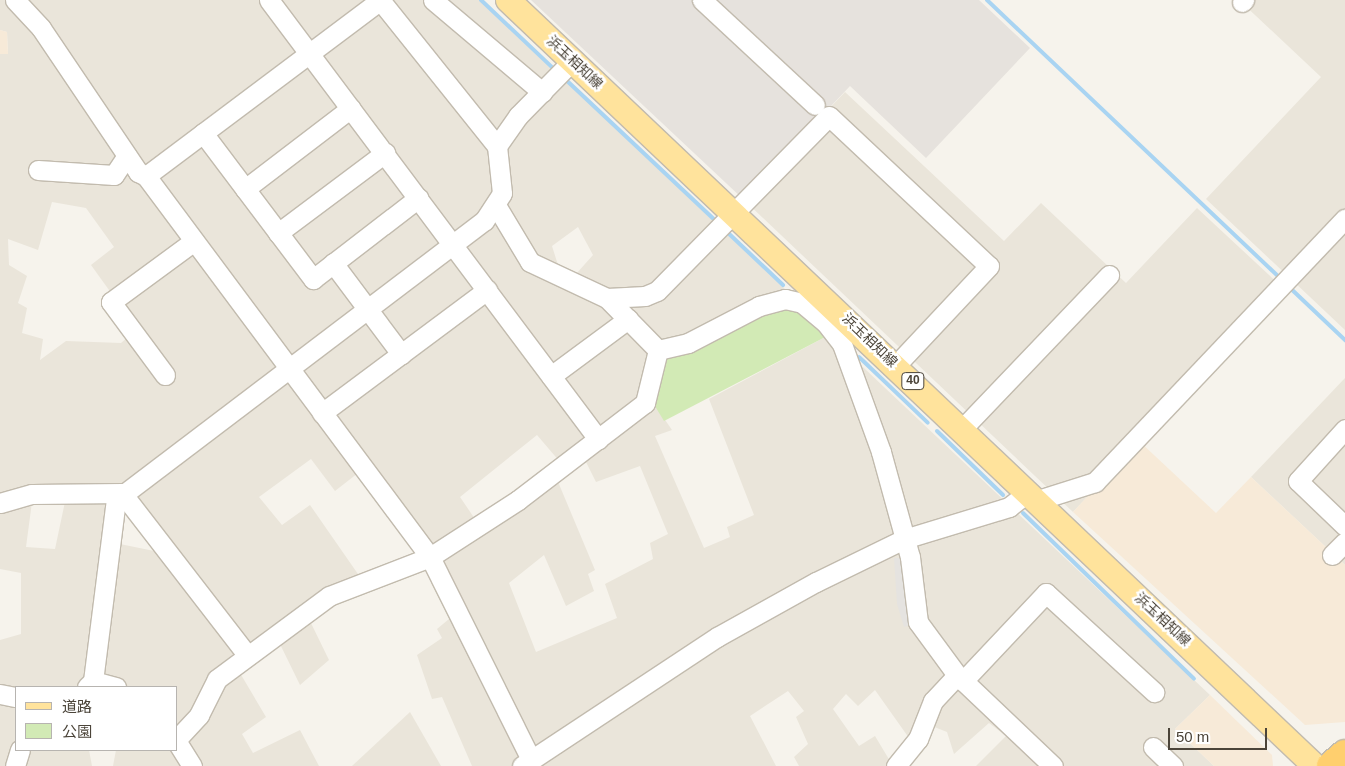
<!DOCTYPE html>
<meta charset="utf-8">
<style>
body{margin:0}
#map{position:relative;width:1345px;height:766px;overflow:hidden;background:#f6f3ec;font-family:Arial,"Noto Sans JP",sans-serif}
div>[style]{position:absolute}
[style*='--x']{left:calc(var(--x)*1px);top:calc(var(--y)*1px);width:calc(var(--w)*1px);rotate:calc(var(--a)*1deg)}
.residential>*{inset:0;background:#eae5da}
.commercial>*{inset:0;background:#f7ead8}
.industrial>*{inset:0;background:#e6e2dd}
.green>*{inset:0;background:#d2eab5}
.parking>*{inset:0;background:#e5e3e0}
.stream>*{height:4px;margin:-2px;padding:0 2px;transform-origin:2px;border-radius:2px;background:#a9d4f2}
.roads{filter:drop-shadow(1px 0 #c2bbae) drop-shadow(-1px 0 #c2bbae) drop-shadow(0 1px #c2bbae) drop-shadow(0 -1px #c2bbae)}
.minor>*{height:19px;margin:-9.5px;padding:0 9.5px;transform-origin:9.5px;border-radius:9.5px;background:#fff}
.major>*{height:24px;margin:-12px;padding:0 12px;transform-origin:12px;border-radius:12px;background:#ffe39c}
.highway>*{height:28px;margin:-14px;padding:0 14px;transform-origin:14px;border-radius:14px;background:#ffcf6e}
span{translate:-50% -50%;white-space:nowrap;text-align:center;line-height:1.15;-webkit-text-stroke:5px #fff;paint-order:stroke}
.shield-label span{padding:1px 4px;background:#fff;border:1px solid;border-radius:4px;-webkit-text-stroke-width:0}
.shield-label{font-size:12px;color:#4b4439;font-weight:700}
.street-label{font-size:14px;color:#4b4439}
.legend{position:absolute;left:15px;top:686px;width:162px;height:65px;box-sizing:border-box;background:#fff;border:1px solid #b7b4b0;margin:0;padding:6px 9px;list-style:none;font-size:15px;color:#4b4439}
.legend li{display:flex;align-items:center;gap:10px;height:25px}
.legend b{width:25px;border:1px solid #b7b4b0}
.scale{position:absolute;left:1168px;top:728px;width:99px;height:22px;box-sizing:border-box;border:2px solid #4b4439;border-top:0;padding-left:6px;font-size:15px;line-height:18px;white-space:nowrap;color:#4b4439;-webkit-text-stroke:4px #fff;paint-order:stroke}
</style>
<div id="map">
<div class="residential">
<i style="clip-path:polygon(evenodd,0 0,481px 0,785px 289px,792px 306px,650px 398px,672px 430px,655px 436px,704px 548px,730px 537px,727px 527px,754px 515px,709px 399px,829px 335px,1210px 695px,1175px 729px,1214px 766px,976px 766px,1006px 736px,989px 723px,954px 754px,947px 732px,932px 726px,909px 738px,875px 690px,858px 706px,846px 694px,833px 709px,859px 746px,875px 736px,890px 761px,909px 766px,799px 766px,794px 757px,808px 744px,796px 717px,804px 711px,788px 691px,750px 716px,776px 766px,472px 766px,442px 697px,432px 699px,417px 655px,442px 638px,437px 629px,455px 614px,427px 563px,358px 473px,335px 491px,311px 459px,259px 497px,282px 525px,310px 505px,367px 587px,308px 617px,329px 660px,300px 685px,277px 638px,237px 668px,266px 717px,242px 734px,253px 753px,300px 730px,319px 766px,113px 766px,116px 750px,176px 750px,176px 687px,16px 687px,16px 750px,89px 750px,92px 766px,0 766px,0 640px,21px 634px,21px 573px,0 569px,0 54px,8px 53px,7px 32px,0 30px,0 0,52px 202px,86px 208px,114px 247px,91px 265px,137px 329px,121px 343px,66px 341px,40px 360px,43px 339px,22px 333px,27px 308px,18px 303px,27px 276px,9px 265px,8px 239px,38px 250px,52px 202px,0 0,578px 227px,593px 255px,576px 274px,558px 265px,552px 246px,578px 227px,0 0,537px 435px,566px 469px,583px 456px,596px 482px,640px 466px,668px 534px,650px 543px,653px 559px,605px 584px,617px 618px,536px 652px,509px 583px,544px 555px,566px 606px,594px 591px,588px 574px,595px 570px,556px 477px,477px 522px,460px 497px,537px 435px,0 0,66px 497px,55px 549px,26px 547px,32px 502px,66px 497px,0 0,127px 504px,164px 553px,115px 543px,120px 508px,127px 504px)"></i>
<i style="clip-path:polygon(1239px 0,1345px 0,1345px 330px,1206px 199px,1321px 77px)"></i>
<i style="clip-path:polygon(845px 92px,1004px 241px,1041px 203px,1126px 283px,1197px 208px,1283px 288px,1073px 512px,743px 199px)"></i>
<i style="clip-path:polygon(1345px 378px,1345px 565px,1251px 477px)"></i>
<i style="clip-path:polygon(410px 712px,441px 766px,352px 766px)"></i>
</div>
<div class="commercial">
<i style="clip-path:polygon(0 30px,7px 32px,8px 54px,0 54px)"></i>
<i style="clip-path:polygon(1139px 441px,1216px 513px,1251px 477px,1345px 565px,1345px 722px,1305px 725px,1073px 512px)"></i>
<i style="clip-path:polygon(1210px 695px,1272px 755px,1273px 766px,1214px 766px,1175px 729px)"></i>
</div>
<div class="industrial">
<i style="clip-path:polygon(531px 0,979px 0,1030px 48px,926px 158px,850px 86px,743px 199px)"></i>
</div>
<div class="green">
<i style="clip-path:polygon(792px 306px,829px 335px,664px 421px,650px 398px,662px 353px,758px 311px)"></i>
</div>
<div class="parking">
<i style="clip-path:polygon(894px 558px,905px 558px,913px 624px,904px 627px,897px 604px)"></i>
</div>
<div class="stream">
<i style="--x:481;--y:0;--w:102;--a:43.4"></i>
<i style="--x:987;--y:0;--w:405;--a:43.5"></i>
<i style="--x:564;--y:78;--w:210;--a:43.3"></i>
<i style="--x:725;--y:230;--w:80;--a:43.5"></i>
<i style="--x:1288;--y:286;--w:79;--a:43.5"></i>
<i style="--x:859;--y:357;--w:95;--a:43.7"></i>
<i style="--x:937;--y:431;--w:92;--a:44.1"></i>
<i style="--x:1023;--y:513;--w:238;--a:44.1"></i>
</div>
<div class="roads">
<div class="minor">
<i style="--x:15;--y:0;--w:38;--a:47"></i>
<i style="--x:41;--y:28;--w:174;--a:56"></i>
<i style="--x:138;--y:172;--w:9;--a:27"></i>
<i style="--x:146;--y:176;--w:475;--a:53.3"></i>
<i style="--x:430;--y:557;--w:227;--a:63.5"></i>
<i style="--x:269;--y:0;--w:549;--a:53.15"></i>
<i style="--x:433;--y:0;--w:143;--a:40.2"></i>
<i style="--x:702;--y:0;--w:154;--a:42.9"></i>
<i style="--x:1242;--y:2;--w:3;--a:-45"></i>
<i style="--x:203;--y:133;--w:183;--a:53"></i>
<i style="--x:313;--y:279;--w:133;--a:-37.6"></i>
<i style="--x:38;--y:170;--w:76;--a:3.8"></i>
<i style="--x:114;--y:175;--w:23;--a:-56"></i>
<i style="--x:146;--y:176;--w:293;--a:-36.9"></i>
<i style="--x:380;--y:0;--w:187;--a:51.3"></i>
<i style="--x:245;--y:189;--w:133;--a:-37.4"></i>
<i style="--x:497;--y:207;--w:64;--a:59"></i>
<i style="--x:530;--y:262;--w:85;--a:25.1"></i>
<i style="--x:607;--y:298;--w:73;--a:45.6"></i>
<i style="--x:278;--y:233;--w:134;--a:-36.8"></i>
<i style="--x:333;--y:263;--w:114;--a:53.2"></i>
<i style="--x:607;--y:298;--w:38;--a:-3"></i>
<i style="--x:645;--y:296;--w:13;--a:-23"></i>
<i style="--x:657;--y:291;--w:245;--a:-45.5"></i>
<i style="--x:829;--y:116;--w:219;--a:43.2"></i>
<i style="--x:989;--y:266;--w:136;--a:133.2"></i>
<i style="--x:658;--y:350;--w:31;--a:-13"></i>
<i style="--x:688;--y:343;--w:80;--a:-27.5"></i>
<i style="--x:759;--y:306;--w:27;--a:-15"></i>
<i style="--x:785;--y:299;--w:17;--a:13"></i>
<i style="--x:802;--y:303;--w:30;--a:40"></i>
<i style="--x:825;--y:322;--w:28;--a:52"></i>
<i style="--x:842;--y:344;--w:115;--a:70.1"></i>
<i style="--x:881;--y:452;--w:109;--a:74.6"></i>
<i style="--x:910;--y:557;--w:65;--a:83"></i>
<i style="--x:918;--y:622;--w:66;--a:53.7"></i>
<i style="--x:957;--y:675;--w:132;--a:43.5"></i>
<i style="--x:165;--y:375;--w:91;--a:-126.5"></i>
<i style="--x:111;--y:302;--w:103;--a:-36.3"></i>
<i style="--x:551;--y:376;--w:96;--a:-36.5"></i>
<i style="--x:322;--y:413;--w:206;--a:-36.7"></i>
<i style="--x:962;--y:429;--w:213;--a:-46.3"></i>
<i style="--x:1345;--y:429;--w:70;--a:132.1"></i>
<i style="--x:1298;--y:481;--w:65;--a:43.8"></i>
<i style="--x:1035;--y:501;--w:63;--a:-17.6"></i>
<i style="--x:1095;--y:482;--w:363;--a:-46.5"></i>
<i style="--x:0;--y:503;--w:33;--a:-16"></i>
<i style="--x:32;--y:494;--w:90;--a:-0.6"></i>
<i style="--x:122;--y:493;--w:205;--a:52.3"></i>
<i style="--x:1332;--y:555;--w:18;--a:-45"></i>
<i style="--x:93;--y:681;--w:24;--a:15"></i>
<i style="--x:963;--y:681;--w:121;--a:-46.7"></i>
<i style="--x:1046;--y:593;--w:147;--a:42.5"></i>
<i style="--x:87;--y:687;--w:8;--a:-45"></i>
<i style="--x:93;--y:681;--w:182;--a:-82.8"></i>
<i style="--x:116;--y:500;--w:462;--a:-37.2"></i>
<i style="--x:484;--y:221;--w:33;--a:-57"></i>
<i style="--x:502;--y:193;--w:47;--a:-96.1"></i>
<i style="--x:497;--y:146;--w:37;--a:-55"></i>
<i style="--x:518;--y:116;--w:78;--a:-45.5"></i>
<i style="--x:0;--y:694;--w:16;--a:11"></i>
<i style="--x:1153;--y:747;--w:28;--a:44"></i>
<i style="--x:15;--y:766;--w:17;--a:-73"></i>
<i style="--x:192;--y:766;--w:31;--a:-122"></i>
<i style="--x:176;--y:740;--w:34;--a:-47"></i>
<i style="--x:199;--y:715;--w:40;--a:-63.4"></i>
<i style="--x:217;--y:679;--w:139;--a:-36.5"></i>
<i style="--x:329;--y:596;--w:108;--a:-21.1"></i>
<i style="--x:430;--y:557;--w:105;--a:-32.9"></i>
<i style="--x:518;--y:500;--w:160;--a:-37.4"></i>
<i style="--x:645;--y:403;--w:55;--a:-76.2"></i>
<i style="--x:522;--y:766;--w:234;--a:-33.5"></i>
<i style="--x:717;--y:637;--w:113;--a:-29.1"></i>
<i style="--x:816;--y:582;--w:98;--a:-26"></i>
<i style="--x:904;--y:539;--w:110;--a:-16.9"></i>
<i style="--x:1009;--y:507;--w:23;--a:-38"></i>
<i style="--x:896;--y:766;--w:35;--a:-51"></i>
<i style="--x:918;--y:739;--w:41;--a:-68.5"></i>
<i style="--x:933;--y:701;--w:35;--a:-47"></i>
</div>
<div class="major">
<i style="--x:508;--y:0;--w:1113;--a:43.51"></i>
</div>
<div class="highway">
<i style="--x:1331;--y:766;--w:18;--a:-41"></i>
</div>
</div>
<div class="shield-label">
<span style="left:913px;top:381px">40</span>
</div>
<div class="street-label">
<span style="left:575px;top:62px;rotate:43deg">浜玉相知線</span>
<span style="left:870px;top:340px;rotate:44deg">浜玉相知線</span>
<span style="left:1163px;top:619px;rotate:43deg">浜玉相知線</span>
</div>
<ul class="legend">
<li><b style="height:6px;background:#ffe39c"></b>道路</li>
<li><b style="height:14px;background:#d2eab5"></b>公園</li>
</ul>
<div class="scale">50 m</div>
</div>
